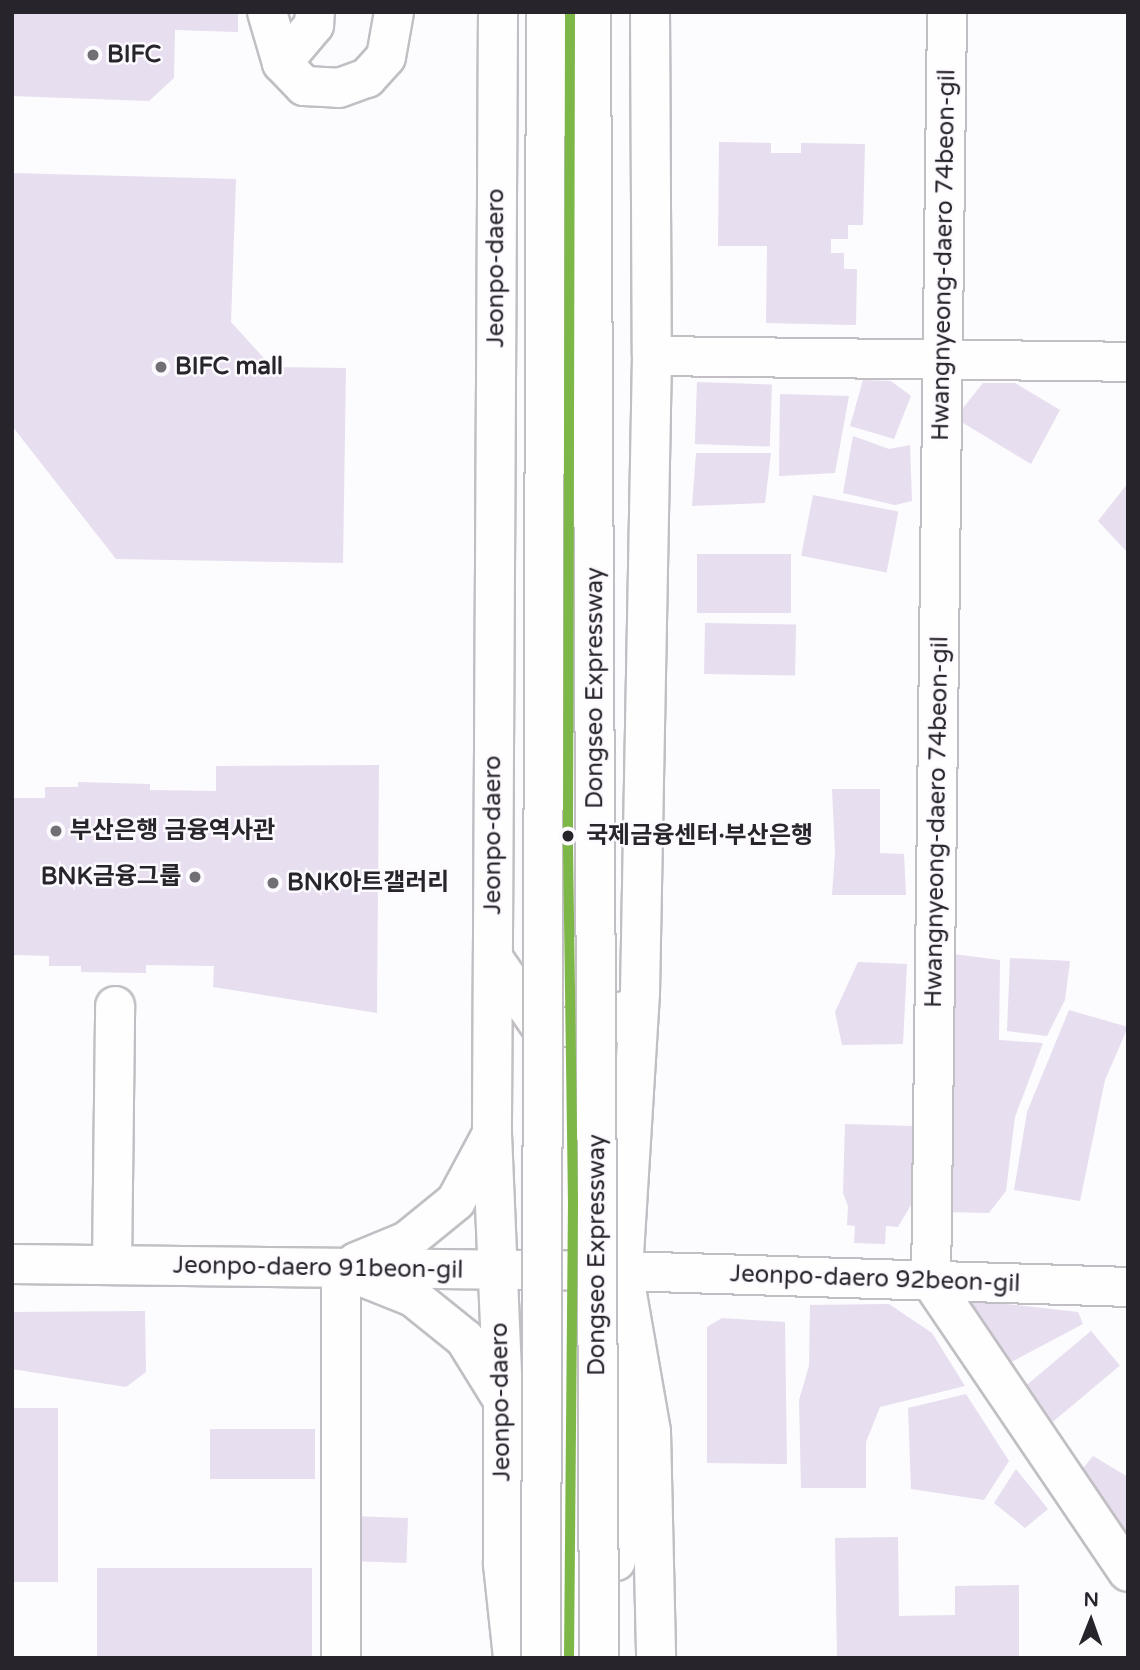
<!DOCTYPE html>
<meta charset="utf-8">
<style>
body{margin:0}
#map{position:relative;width:1140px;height:1670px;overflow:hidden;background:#fcfbfd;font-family:"Varela Round","Noto Sans KR",sans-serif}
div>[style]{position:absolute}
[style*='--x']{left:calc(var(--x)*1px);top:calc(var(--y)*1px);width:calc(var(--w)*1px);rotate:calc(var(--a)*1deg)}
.building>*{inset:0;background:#e7deef;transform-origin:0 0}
.roads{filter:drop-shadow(2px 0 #c1bfc3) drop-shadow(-2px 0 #c1bfc3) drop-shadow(0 2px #c1bfc3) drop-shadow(0 -2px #c1bfc3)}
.minor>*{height:38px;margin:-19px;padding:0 19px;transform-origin:19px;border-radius:19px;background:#fffeff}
.major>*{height:38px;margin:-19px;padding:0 19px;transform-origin:19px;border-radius:19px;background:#fffeff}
.bridges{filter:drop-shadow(2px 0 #c1bfc3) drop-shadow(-2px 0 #c1bfc3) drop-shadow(0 2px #c1bfc3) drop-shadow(0 -2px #c1bfc3)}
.highway-bridge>*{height:38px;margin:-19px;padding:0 19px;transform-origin:19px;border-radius:19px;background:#fffeff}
.metro-1>*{height:10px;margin:-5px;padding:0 5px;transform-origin:5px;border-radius:5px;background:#7db747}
.dots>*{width:19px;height:19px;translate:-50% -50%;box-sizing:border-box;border:4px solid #fcfafe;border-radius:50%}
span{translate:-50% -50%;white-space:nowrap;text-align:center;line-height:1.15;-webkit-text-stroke:5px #fcfafe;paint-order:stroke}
.poi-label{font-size:24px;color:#28242b;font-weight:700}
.left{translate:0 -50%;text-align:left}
.right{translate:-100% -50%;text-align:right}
.street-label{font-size:24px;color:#28242b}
.stop-label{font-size:24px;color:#28242b;font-weight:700}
.frame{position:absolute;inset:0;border:14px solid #28242b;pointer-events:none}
.north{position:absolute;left:1056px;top:1586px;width:70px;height:70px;-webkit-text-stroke:5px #fcfafe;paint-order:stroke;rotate:1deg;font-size:19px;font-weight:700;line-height:28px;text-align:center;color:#28242b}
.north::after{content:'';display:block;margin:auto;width:24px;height:32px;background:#28242b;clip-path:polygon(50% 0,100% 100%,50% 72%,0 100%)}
</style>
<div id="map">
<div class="building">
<i style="clip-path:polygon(12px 12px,238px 12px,238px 32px,175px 30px,174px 78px,149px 101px,12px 96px)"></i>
<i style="clip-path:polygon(719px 142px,771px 143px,771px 153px,801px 153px,801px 143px,865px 144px,863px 225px,848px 225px,848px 239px,831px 239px,831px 253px,844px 253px,844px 269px,857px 269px,856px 325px,766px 323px,767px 246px,718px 246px)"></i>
<i style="clip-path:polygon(12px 173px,236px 179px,231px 322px,272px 367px,346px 368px,343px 563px,116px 559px,12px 426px)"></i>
<i style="clip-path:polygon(863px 380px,891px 381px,911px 396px,894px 439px,850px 426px)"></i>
<i style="left:697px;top:382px;width:75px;height:62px;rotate:2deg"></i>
<i style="clip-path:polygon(983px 383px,1015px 383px,1060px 410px,1031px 464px,955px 418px)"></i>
<i style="clip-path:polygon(780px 394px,849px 396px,835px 473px,779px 476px)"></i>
<i style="clip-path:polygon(853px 436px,889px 449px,910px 445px,912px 501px,895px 505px,843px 493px)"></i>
<i style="clip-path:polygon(696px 453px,771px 453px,765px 503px,692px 506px)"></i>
<i style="clip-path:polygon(1128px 483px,1128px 553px,1098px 521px)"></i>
<i style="left:813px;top:495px;width:87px;height:62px;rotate:11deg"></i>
<i style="left:697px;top:554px;width:94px;height:59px"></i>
<i style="left:705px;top:623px;width:91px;height:51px;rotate:1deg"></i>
<i style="clip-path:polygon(379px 765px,377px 1013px,213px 987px,214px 966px,146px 965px,146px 973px,81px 972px,81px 966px,49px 966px,49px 956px,12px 955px,12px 798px,45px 798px,45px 787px,78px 787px,78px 782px,150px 784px,150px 790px,216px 791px,216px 766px)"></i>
<i style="clip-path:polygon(832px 789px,880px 789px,880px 853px,904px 854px,906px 895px,832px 895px,835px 853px)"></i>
<i style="clip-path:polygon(953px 954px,1000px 960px,999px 1040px,1043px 1043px,1015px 1117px,1006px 1191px,989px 1213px,944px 1212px)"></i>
<i style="clip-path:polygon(1010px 958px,1070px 961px,1065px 1000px,1047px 1036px,1007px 1031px)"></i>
<i style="clip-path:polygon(858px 962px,907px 964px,903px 1044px,842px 1045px,835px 1012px)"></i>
<i style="clip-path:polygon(1069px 1010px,1128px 1027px,1105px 1080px,1080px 1201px,1014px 1190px,1027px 1112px)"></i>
<i style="clip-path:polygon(845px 1124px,913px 1126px,911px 1205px,898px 1227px,886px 1226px,885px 1244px,854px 1243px,855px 1226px,847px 1225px,848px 1206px,843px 1193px)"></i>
<i style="clip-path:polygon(963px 1299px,1078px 1312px,1083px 1324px,1002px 1367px)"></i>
<i style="clip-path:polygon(889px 1304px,932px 1333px,965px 1386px,880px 1407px,866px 1442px,866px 1488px,801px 1488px,799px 1400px,809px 1366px,810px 1305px)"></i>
<i style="clip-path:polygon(145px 1311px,146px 1372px,126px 1387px,12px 1369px,12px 1312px)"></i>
<i style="clip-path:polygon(722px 1318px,785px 1322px,787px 1464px,707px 1463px,707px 1327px)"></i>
<i style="left:1091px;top:1331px;width:45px;height:93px;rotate:50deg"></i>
<i style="clip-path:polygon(966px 1394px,1009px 1461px,984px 1500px,911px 1489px,908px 1408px)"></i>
<i style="left:12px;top:1408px;width:46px;height:174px"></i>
<i style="left:210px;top:1429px;width:105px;height:50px"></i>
<i style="clip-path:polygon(1093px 1456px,1128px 1477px,1128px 1554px,1069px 1485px)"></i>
<i style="clip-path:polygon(1016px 1469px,1048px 1509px,1025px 1528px,994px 1503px)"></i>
<i style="left:352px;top:1516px;width:56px;height:45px;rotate:2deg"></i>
<i style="clip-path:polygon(898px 1537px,899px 1616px,955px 1615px,955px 1586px,1019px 1585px,1019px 1658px,837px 1658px,835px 1538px)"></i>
<i style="left:312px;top:1568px;width:90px;height:215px;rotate:90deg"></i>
</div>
<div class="roads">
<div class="minor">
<i style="--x:267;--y:12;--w:53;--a:73.6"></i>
<i style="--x:282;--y:63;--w:32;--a:46"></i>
<i style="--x:304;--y:86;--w:35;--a:3"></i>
<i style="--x:339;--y:88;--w:30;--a:-20"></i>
<i style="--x:367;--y:78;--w:28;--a:-48"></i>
<i style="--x:386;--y:57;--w:46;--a:-79.9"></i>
<i style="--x:947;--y:12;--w:1269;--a:90.72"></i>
<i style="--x:931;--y:1281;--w:351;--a:55.9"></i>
<i style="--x:282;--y:63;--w:50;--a:-49.9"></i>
<i style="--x:314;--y:25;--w:13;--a:-86"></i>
<i style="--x:652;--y:356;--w:476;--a:0.7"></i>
<i style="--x:112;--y:1265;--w:259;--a:-89.3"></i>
<i style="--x:623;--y:1271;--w:505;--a:1.81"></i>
<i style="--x:341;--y:1658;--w:390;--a:-90"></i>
</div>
<div class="major">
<i style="--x:498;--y:12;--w:1122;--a:90.31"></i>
<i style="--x:492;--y:1134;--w:265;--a:87.6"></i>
<i style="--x:503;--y:1399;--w:165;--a:90"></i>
<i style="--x:503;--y:1564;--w:95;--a:83.9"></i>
<i style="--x:650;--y:12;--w:344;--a:89.7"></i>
<i style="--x:652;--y:356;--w:637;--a:91.08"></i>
<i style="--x:640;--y:993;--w:279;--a:93.5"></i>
<i style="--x:623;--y:1271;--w:163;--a:80.1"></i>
<i style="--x:651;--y:1432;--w:226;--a:88.7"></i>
<i style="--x:493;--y:958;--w:84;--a:55.2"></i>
<i style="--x:541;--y:1027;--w:65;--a:0"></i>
<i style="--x:606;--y:1027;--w:23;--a:-43"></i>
<i style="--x:356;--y:1262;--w:55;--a:-22.4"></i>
<i style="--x:407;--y:1241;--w:63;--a:-39.2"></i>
<i style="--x:456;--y:1201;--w:76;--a:-61.8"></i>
<i style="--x:12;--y:1264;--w:611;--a:0.66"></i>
<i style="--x:623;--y:1271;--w:7;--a:90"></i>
<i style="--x:363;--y:1277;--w:54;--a:21.8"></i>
<i style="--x:413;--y:1297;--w:67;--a:38.9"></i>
<i style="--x:465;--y:1339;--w:70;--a:58.3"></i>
<i style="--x:616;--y:1561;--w:202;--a:-88.6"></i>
</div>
</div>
<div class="bridges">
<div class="highway-bridge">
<i style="--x:591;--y:12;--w:1646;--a:89.72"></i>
<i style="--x:541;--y:1658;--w:1646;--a:-89.83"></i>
</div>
</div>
<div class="metro-1">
<i style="--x:569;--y:1658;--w:454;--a:-89.5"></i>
<i style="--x:573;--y:1204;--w:368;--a:-90.8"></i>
<i style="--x:568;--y:836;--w:824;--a:-89.86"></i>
</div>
<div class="dots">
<i style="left:93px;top:55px;background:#726f74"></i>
<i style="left:161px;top:367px;background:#726f74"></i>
<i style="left:56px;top:831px;background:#726f74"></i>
<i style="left:568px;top:836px;background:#28242b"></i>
<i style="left:195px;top:877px;background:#726f74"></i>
<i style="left:273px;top:883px;background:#726f74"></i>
</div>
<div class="poi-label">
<span class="left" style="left:107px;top:55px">BIFC</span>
<span class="left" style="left:175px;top:367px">BIFC mall</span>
<span class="left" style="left:70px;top:831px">부산은행 금융역사관</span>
<span class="right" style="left:181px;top:877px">BNK금융그룹</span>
<span class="left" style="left:287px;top:883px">BNK아트갤러리</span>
</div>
<div class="street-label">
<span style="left:944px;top:255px;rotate:-89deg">Hwangnyeong-daero 74beon-gil</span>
<span style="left:496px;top:268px;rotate:-90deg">Jeonpo-daero</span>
<span style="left:595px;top:688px;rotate:-90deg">Dongseo Expressway</span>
<span style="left:937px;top:822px;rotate:-89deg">Hwangnyeong-daero 74beon-gil</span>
<span style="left:493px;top:835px;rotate:-90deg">Jeonpo-daero</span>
<span style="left:597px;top:1255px;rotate:-90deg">Dongseo Expressway</span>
<span style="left:318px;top:1268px;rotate:1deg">Jeonpo-daero 91beon-gil</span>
<span style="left:875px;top:1279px;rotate:2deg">Jeonpo-daero 92beon-gil</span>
<span style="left:501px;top:1402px;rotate:-91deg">Jeonpo-daero</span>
</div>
<div class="stop-label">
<span class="left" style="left:586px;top:836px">국제금융센터·부산은행</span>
</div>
<div class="frame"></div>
<div class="north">N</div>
</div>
